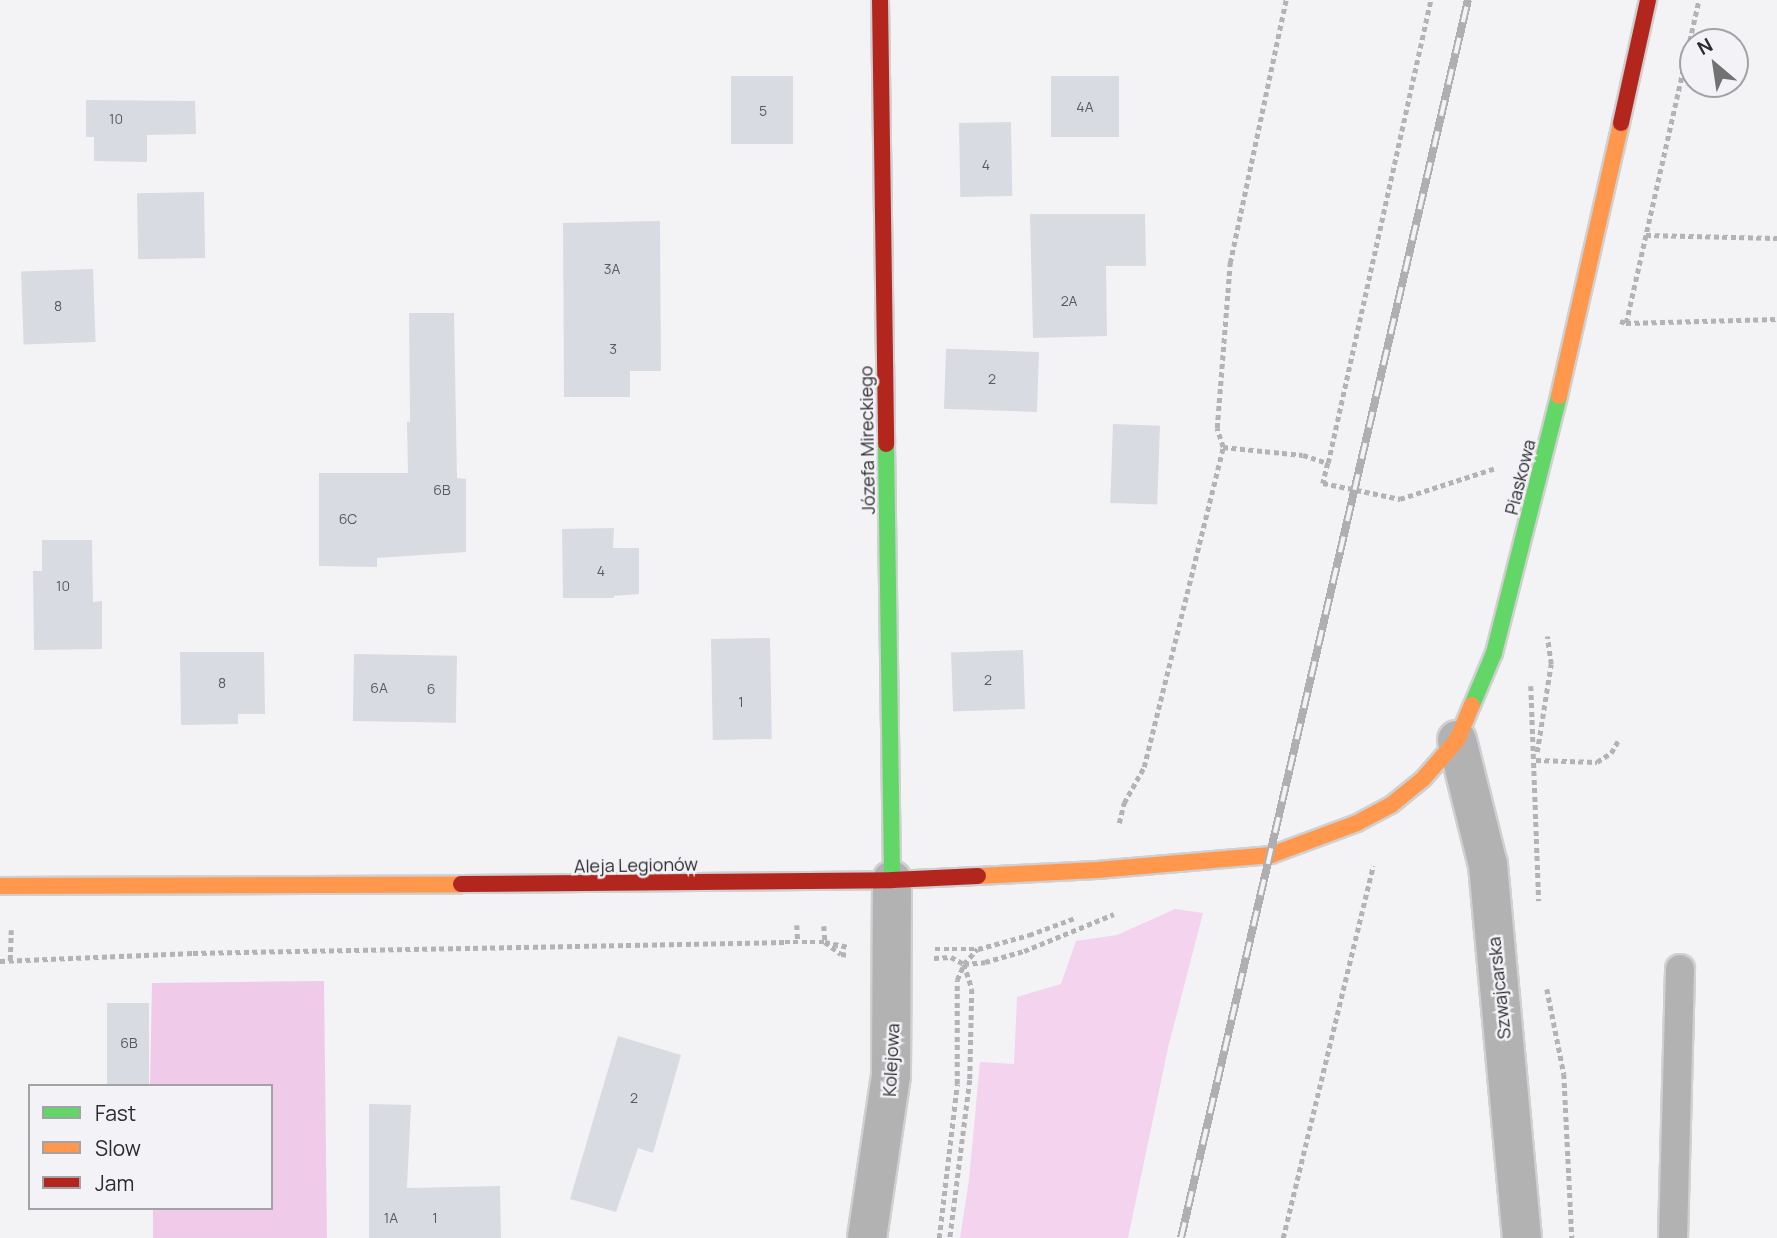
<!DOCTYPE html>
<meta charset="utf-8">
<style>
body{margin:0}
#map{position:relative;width:1777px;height:1238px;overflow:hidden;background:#f3f3f6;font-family:Manrope,sans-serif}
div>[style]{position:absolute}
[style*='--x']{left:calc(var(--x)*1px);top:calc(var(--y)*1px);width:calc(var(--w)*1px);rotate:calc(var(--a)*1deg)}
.green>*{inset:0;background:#f3d3ed}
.forest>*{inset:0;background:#f0cae9}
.building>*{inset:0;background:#d9dbe2;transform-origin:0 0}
.path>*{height:4.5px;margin-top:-2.25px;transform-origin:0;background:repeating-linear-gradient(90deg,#b3b3b5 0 5px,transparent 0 8.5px)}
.roads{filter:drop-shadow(2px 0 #d0d0d1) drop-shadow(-2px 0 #d0d0d1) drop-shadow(0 2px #d0d0d1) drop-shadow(0 -2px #d0d0d1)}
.lane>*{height:28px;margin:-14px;padding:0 14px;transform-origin:14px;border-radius:14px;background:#b2b2b3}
.street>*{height:38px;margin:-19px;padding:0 19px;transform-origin:19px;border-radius:19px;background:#b2b2b3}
.fast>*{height:16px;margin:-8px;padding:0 8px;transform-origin:8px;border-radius:8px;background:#63d668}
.slow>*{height:16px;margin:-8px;padding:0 8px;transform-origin:8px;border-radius:8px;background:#ff974d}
.jam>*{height:16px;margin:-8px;padding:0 8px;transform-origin:8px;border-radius:8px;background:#b3261e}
.rail>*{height:8px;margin-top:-4px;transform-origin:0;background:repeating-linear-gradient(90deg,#f2f2f7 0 16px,#afafb0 0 32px);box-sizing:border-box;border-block:2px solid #afafb0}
span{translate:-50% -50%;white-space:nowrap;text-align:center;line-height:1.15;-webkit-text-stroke:5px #f2f2f7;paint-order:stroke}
.number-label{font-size:14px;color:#5a5a5e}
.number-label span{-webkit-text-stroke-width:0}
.street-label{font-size:18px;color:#2c2c2e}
.legend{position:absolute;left:28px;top:1084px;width:245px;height:126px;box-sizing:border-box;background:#f2f2f7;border:2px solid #a3a3a7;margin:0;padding:9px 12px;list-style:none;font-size:21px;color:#2c2c2e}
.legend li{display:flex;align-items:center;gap:14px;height:35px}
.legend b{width:35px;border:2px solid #a3a3a7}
.north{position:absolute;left:1679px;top:28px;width:70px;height:70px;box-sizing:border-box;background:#f2f2f7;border:2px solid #a3a3a7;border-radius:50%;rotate:331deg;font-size:19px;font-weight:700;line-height:28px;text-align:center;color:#2c2c2e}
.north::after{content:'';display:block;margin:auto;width:24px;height:32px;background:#727274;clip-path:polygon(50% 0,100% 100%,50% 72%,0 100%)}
</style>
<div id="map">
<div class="green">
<i style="clip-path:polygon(1175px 909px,1203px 913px,1168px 1048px,1128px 1238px,960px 1238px,969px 1180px,980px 1062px,1014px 1064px,1017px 997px,1061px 984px,1076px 941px,1117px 935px)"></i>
</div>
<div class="forest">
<i style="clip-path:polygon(324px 981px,327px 1238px,153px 1238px,153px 1208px,271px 1208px,271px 1086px,150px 1086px,152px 983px)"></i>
</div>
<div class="building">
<i style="left:793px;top:76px;width:68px;height:62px;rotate:90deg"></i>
<i style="left:1051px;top:76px;width:68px;height:61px"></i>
<i style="clip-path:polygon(86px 100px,195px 101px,196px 134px,147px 135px,147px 162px,94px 161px,94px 137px,86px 137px)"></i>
<i style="left:1011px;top:122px;width:74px;height:52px;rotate:89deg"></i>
<i style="left:204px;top:192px;width:66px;height:67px;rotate:89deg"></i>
<i style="clip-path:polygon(1030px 214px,1145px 214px,1146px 266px,1106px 266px,1107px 336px,1033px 338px)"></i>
<i style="clip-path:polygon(660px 221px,661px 371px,630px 371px,630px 397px,564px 397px,563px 223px)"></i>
<i style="left:93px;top:269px;width:73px;height:72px;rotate:88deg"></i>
<i style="clip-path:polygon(409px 313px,454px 313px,457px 478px,466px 479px,466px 552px,377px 558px,377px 567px,319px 566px,319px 473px,408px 473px,407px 422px,410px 422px)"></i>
<i style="left:1039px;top:352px;width:60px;height:93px;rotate:92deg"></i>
<i style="left:1113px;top:424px;width:47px;height:79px;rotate:2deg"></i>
<i style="clip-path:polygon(614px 528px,613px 548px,639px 548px,639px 594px,614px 596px,614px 598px,563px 598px,562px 529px)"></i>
<i style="clip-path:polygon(42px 540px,92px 540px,93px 602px,102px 601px,102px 649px,34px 650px,33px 571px,42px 571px)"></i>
<i style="left:770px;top:638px;width:101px;height:59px;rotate:89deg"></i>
<i style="left:1023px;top:650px;width:59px;height:72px;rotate:88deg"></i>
<i style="clip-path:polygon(180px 652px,264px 652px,265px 714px,238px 714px,238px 724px,181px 725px)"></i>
<i style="left:354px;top:654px;width:103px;height:67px;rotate:1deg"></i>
<i style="left:107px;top:1003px;width:42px;height:81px"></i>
<i style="clip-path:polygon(618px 1036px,681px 1055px,653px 1153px,638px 1148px,616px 1212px,570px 1199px)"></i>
<i style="clip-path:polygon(369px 1104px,411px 1105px,407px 1188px,500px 1186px,501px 1238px,369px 1238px)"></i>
</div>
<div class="path">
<i style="--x:1646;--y:235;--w:131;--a:1.3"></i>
<i style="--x:1620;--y:321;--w:6;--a:18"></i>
<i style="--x:1626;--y:323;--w:331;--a:-77.3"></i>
<i style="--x:1626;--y:323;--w:151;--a:-1.5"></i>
<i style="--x:1223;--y:447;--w:80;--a:5.7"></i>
<i style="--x:1303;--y:455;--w:26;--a:18"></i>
<i style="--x:1328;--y:463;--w:474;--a:-77.5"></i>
<i style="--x:1328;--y:463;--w:21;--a:104"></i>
<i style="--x:1323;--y:483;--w:79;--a:11.7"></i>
<i style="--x:1400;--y:499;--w:101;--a:-17.9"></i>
<i style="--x:1531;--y:686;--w:215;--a:87.9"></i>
<i style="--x:1537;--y:752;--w:89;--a:-81"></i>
<i style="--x:1551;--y:664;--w:28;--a:-98"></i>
<i style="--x:1536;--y:760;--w:61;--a:1.9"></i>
<i style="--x:1597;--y:762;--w:17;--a:-33"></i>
<i style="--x:1611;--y:753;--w:16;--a:-60"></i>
<i style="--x:1119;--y:823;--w:21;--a:-76"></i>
<i style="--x:1124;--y:803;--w:41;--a:-60.9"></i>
<i style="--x:1144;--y:767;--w:330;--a:-76.1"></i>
<i style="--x:1223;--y:447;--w:20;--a:-108"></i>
<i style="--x:1217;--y:428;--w:166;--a:-85.5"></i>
<i style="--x:1230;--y:263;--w:269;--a:-78"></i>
<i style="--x:797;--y:925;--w:17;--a:87"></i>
<i style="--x:824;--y:926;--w:16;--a:86"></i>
<i style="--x:825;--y:942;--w:20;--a:37"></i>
<i style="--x:841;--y:954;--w:8;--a:7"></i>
<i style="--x:935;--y:949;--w:43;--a:0"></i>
<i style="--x:978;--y:949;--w:53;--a:-15.4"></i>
<i style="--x:1029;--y:935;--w:49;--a:-20.3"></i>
<i style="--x:934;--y:958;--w:17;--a:-3"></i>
<i style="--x:951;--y:957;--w:15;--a:28"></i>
<i style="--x:964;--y:964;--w:26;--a:72"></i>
<i style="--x:972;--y:989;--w:91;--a:91.3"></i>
<i style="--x:970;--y:1080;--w:159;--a:97.2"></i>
<i style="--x:10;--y:960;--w:30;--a:-88"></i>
<i style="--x:0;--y:961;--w:193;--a:-2.4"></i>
<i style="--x:193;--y:953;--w:592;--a:-1.06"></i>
<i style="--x:785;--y:942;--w:40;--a:0"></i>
<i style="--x:825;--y:942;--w:25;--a:12"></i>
<i style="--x:964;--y:964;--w:21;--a:-5"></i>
<i style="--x:985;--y:962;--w:41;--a:-15.8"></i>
<i style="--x:1024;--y:951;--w:97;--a:-22.3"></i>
<i style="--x:1547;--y:989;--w:87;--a:78.7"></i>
<i style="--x:1564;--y:1074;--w:164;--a:87.2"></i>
<i style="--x:939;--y:1238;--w:155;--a:-83.3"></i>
<i style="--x:957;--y:1084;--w:104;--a:-90"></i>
<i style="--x:957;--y:980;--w:17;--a:-66"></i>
<i style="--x:964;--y:964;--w:20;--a:-49"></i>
<i style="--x:1283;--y:1238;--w:383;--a:-76.4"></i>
</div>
<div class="roads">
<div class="lane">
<i style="--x:1673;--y:1238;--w:269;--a:-88.5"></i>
</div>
<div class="street">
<i style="--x:1457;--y:740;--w:129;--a:76.1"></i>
<i style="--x:1488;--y:865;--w:375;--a:84.8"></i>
<i style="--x:867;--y:1238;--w:165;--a:-81.6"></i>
<i style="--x:891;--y:1075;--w:195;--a:-89.7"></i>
</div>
<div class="fast">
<i style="--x:886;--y:444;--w:436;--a:89.2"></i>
<i style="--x:1472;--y:705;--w:56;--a:-67.1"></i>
<i style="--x:1494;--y:653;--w:265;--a:-75.8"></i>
</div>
<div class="slow">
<i style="--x:1559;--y:396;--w:280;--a:-77.2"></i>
<i style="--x:978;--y:876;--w:119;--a:-2.9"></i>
<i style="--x:1097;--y:870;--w:175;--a:-4.9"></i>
<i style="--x:1271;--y:855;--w:92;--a:-20.4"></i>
<i style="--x:1357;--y:823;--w:38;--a:-28"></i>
<i style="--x:1391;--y:805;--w:41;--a:-39.1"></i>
<i style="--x:1423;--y:779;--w:52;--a:-48.9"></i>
<i style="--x:1457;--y:740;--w:38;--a:-67"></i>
<i style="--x:0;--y:886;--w:461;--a:-0.2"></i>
</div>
<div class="jam">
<i style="--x:880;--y:0;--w:444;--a:89.2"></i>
<i style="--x:1621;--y:123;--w:126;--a:-77.6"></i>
<i style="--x:461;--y:884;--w:431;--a:-0.5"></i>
<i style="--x:892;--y:880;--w:86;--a:-2.7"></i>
</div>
</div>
<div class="rail">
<i style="--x:1181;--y:1238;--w:1271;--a:-76.95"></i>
</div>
<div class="number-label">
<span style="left:1085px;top:107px">4A</span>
<span style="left:763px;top:111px">5</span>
<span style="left:116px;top:119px">10</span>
<span style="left:986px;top:165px">4</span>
<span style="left:612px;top:269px">3A</span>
<span style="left:1069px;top:301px">2A</span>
<span style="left:58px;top:306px">8</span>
<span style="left:613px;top:349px">3</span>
<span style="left:992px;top:379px">2</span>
<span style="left:442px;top:490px">6B</span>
<span style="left:348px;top:519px">6C</span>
<span style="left:601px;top:571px">4</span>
<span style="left:63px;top:586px">10</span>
<span style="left:988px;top:680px">2</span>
<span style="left:222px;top:683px">8</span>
<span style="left:379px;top:688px">6A</span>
<span style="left:431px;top:689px">6</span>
<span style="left:741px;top:702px">1</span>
<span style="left:129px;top:1043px">6B</span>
<span style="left:634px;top:1098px">2</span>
<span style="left:391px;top:1218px">1A</span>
<span style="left:435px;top:1218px">1</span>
</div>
<div class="street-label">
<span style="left:867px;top:440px;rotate:-91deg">Józefa Mireckiego</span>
<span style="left:1520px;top:477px;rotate:-76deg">Piaskowa</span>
<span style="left:636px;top:865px;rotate:-1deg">Aleja Legionów</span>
<span style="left:1499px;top:988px;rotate:-96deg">Szwajcarska</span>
<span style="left:891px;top:1060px;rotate:-87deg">Kolejowa</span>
</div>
<ul class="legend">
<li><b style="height:9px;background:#63d668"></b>Fast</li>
<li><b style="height:9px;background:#ff974d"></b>Slow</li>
<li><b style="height:9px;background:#b3261e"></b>Jam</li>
</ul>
<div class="north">N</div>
</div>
